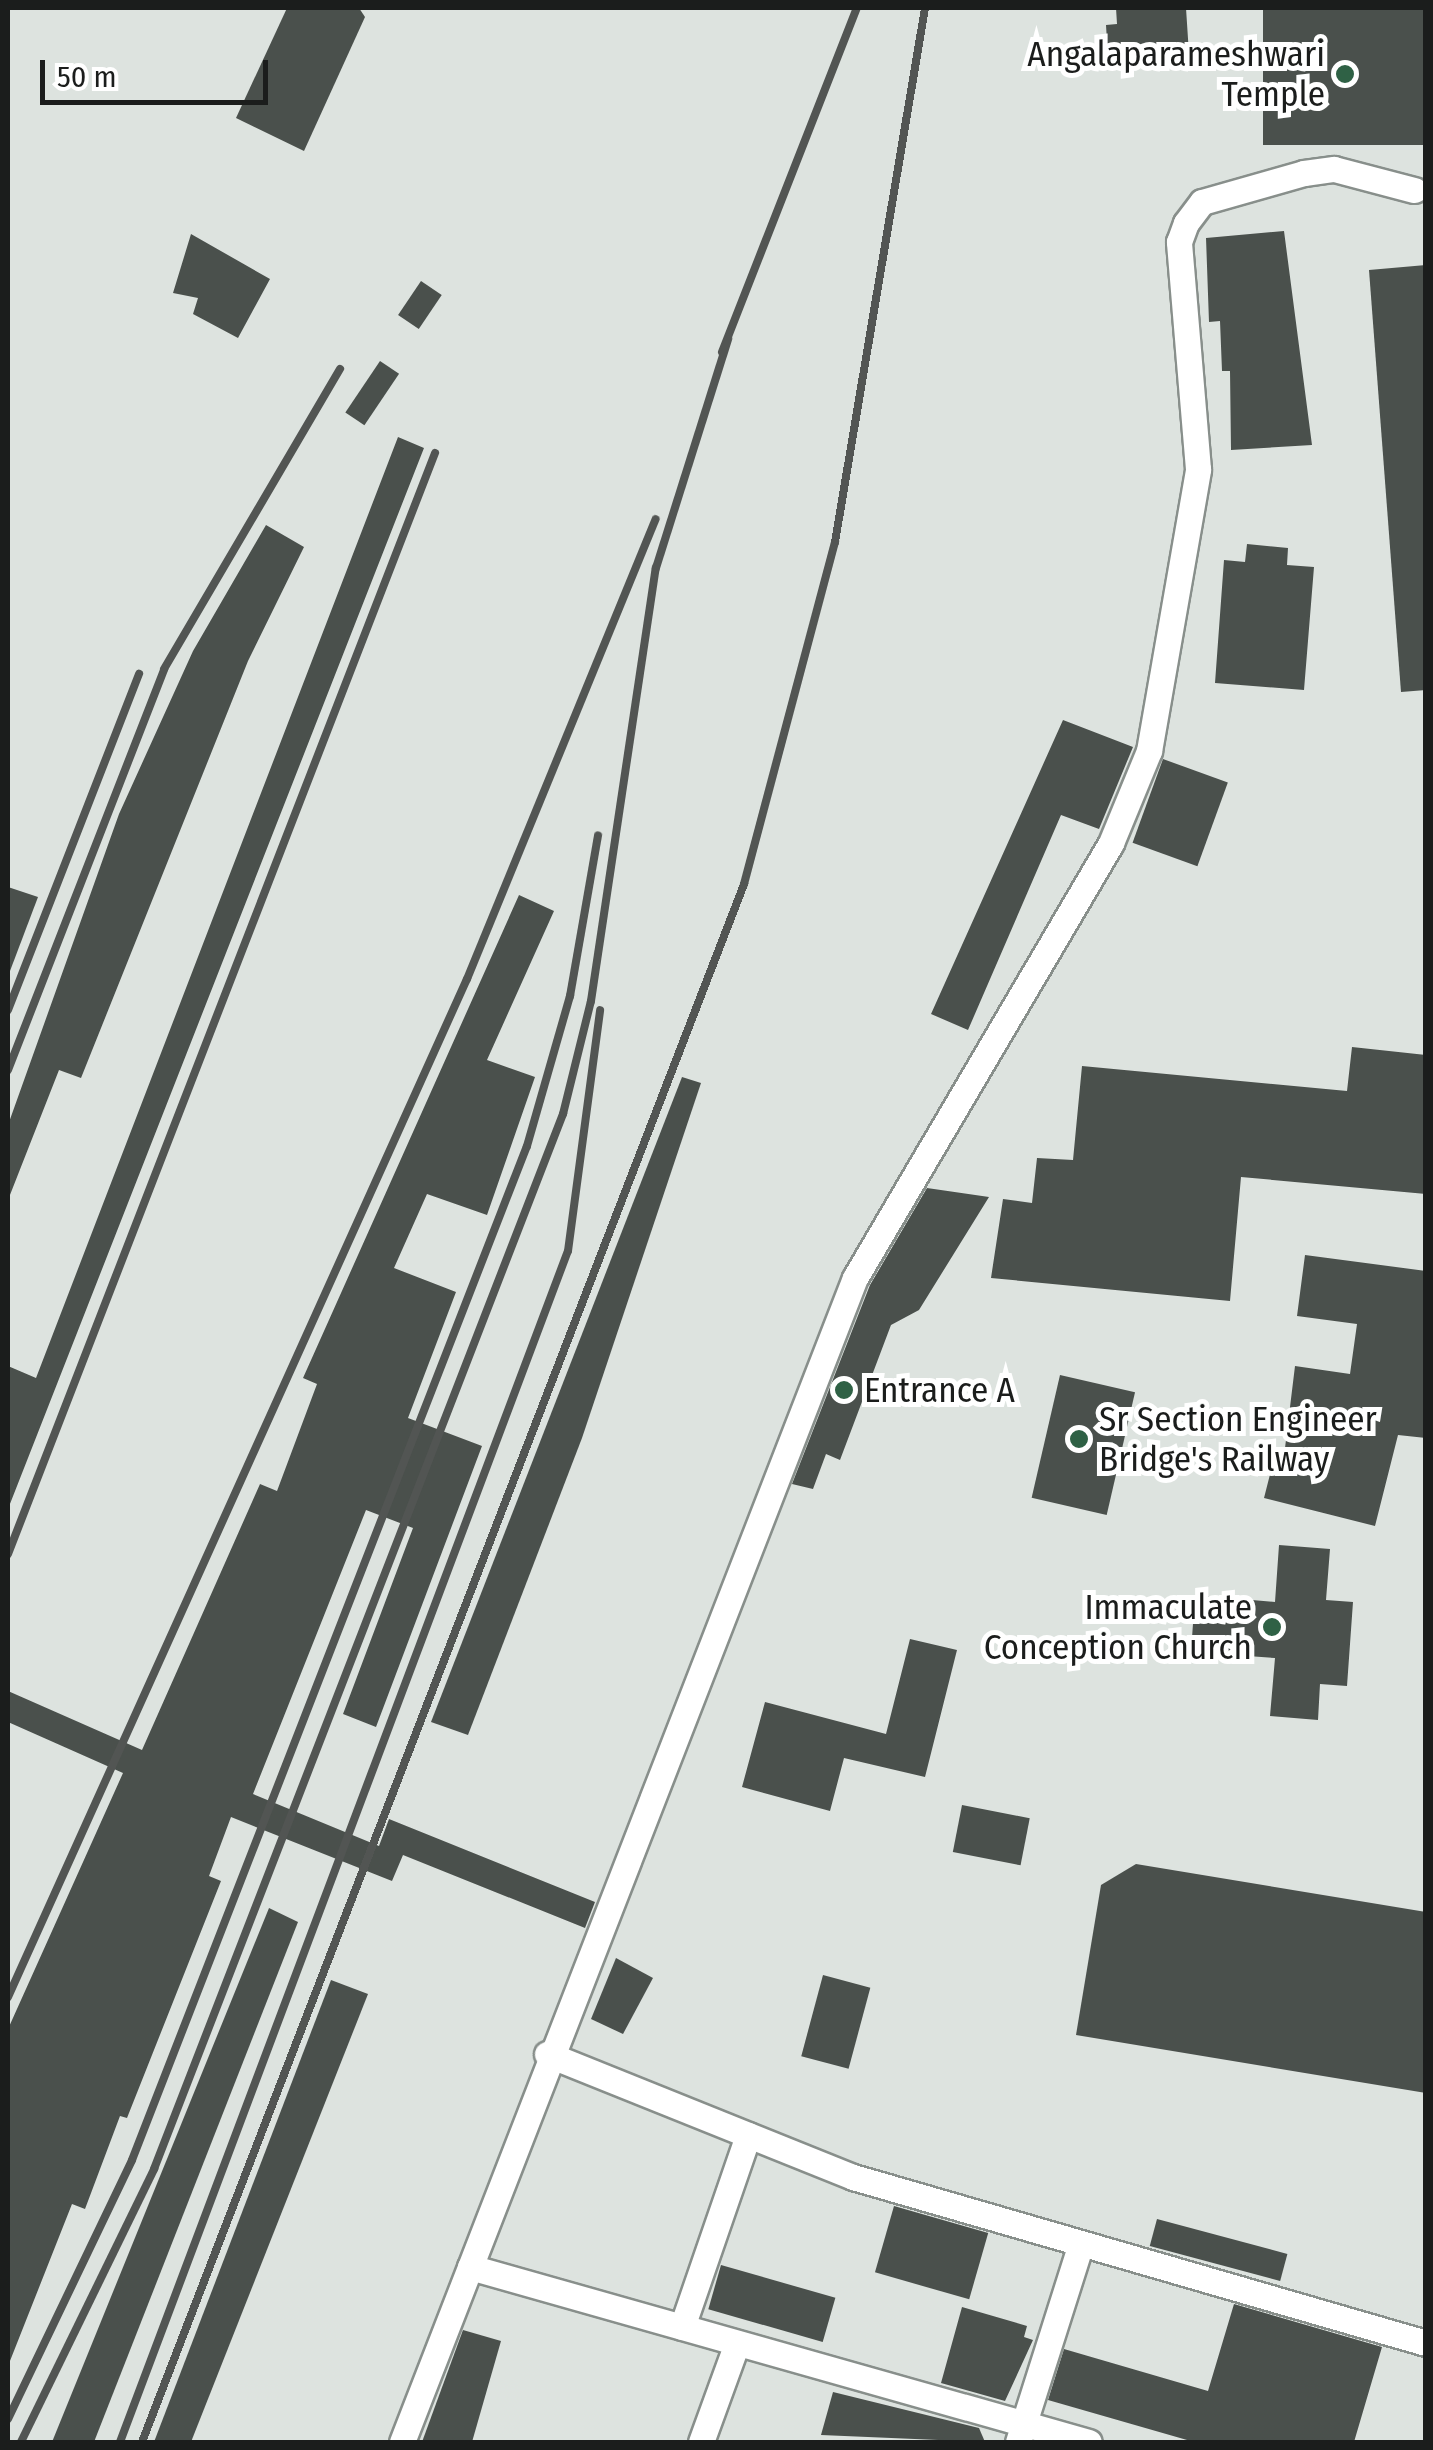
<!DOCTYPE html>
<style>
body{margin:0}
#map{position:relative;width:1433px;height:2450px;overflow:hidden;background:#dde3df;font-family:"Fira Sans Condensed",sans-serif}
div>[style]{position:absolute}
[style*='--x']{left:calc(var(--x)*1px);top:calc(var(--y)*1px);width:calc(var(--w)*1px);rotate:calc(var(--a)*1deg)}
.building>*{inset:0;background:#4a504c;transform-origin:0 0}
.roads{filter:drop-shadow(2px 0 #888f8b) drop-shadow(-2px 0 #888f8b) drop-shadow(0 2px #888f8b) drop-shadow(0 -2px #888f8b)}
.street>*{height:25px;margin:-12.5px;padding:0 12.5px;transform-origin:12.5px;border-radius:12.5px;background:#fff}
.rail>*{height:8px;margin:-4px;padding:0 4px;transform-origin:4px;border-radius:4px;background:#525553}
.dots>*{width:28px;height:28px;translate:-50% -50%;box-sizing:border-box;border:5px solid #fff;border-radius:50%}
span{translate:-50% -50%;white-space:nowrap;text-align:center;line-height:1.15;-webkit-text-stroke:10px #fff;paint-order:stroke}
.poi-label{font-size:35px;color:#1b1d1c}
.right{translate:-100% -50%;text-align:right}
.left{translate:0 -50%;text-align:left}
.frame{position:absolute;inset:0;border:10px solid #1b1d1c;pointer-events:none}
.scale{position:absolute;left:40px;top:60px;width:228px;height:45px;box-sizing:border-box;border:5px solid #1b1d1c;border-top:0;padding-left:12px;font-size:30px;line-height:35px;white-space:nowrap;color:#1b1d1c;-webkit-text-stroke:8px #fff;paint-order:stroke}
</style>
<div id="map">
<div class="building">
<i style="clip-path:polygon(287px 8px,359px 8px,365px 17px,304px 151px,236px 118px)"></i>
<i style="clip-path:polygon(1116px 8px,1186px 8px,1189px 54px,1108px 59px,1106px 25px,1117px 24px)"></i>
<i style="left:1263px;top:8px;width:163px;height:137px"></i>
<i style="clip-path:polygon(1284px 231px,1312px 445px,1231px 450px,1230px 371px,1222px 371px,1220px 321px,1209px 322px,1206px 238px)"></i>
<i style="clip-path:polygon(191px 234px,270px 279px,238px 338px,193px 314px,198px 298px,173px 293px)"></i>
<i style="clip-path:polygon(1426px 265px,1426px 690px,1401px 692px,1369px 270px)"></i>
<i style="left:421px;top:281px;width:25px;height:41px;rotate:34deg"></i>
<i style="left:380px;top:361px;width:23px;height:62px;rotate:34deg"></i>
<i style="clip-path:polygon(398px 437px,424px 448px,8px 1509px,8px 1366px,36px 1378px)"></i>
<i style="clip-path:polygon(266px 525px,304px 547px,248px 661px,81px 1078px,59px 1070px,8px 1200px,8px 1125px,119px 814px,193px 651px)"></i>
<i style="clip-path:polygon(1247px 544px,1288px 548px,1287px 565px,1314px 567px,1304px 690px,1215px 683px,1224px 560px,1245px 562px)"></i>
<i style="clip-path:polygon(1063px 720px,1133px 747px,1099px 829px,1061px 815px,968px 1030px,931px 1014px)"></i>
<i style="left:1163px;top:759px;width:69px;height:89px;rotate:20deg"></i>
<i style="clip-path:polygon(8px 887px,38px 897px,10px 971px,8px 971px)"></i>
<i style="clip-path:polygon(519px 895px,554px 911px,487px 1060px,535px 1077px,487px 1215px,427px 1194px,394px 1268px,456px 1292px,408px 1418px,482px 1446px,376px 1727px,343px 1714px,413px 1528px,366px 1510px,253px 1794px,379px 1846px,389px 1819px,595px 1902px,585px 1928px,403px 1855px,392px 1881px,231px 1817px,209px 1876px,221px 1881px,127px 2118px,120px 2116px,85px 2209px,72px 2204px,8px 2366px,8px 2029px,123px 1773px,8px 1722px,8px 1691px,142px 1750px,260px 1484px,277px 1491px,317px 1384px,303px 1378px)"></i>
<i style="clip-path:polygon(1352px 1047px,1426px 1055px,1426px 1194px,1241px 1177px,1230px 1301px,991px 1278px,1003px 1199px,1032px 1203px,1037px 1158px,1073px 1160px,1082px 1066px,1347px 1091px)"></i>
<i style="clip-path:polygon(682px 1077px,701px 1083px,582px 1438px,468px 1735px,431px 1722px)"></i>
<i style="clip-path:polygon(927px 1188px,989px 1197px,919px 1310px,891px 1325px,840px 1460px,826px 1454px,813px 1489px,792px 1484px,870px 1285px)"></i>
<i style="clip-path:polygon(1305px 1255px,1426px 1271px,1426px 1438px,1398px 1435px,1375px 1526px,1264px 1498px,1277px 1447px,1285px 1448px,1295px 1366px,1350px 1374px,1357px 1324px,1297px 1316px)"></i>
<i style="left:1060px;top:1375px;width:77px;height:126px;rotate:13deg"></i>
<i style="clip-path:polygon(1279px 1545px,1330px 1549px,1326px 1600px,1353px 1602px,1347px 1686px,1320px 1684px,1318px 1720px,1270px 1716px,1275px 1658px,1191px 1652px,1195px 1595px,1275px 1602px)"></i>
<i style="clip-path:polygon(910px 1639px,957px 1650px,925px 1777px,844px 1758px,830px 1811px,742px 1787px,765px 1702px,886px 1734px)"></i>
<i style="left:962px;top:1805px;width:69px;height:48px;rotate:11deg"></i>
<i style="clip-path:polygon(1136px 1864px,1426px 1912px,1426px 2093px,1076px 2035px,1101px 1885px)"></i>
<i style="clip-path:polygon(269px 1908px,298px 1922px,94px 2442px,52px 2442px)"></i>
<i style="clip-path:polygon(616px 1958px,653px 1978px,623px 2034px,591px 2019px)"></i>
<i style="left:823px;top:1975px;width:49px;height:84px;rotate:15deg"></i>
<i style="clip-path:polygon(331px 1980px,368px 1994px,191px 2442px,154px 2442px)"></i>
<i style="left:894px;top:2206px;width:98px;height:69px;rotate:16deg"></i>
<i style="left:1157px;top:2219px;width:135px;height:28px;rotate:15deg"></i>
<i style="left:721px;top:2265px;width:119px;height:46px;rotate:16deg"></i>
<i style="clip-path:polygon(1234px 2304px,1382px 2347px,1354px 2442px,1194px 2442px,1048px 2400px,1064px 2349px,1208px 2391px)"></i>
<i style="clip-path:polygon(962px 2307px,1027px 2326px,1024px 2337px,1033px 2340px,1005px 2401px,941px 2383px)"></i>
<i style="clip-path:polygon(463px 2330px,501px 2341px,472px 2442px,422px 2442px)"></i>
<i style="clip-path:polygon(833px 2392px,979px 2428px,985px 2442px,821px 2435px)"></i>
</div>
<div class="roads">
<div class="street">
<i style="--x:547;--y:2054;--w:330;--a:21.9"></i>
<i style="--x:853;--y:2177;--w:597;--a:16.16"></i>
<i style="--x:470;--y:2267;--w:643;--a:15.79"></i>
<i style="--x:682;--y:2327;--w:203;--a:-71"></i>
<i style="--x:402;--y:2442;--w:1249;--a:-68.74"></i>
<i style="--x:855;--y:1278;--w:505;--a:-59.52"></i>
<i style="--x:1111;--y:843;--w:100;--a:-67.6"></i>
<i style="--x:1149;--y:751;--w:286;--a:-80.1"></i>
<i style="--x:1198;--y:469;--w:228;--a:-94.8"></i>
<i style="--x:1179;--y:242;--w:20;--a:-70"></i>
<i style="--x:1186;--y:223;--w:26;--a:-53"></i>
<i style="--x:1202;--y:202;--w:106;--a:-15.9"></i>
<i style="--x:1304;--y:173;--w:30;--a:-8"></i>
<i style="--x:1334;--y:169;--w:83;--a:14.7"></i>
<i style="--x:701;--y:2442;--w:105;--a:-70"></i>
<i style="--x:1018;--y:2442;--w:206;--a:-72.4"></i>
</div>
</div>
<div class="rail">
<i style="--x:722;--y:352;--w:370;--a:-68.6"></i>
<i style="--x:8;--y:1010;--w:361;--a:-68.7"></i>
<i style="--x:8;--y:1070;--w:430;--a:-68.7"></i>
<i style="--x:164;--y:669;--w:348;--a:-59.6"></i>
<i style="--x:8;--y:1554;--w:1181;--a:-68.8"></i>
<i style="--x:8;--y:1997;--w:1117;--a:-65.73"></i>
<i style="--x:467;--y:979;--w:497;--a:-67.7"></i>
<i style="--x:8;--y:2419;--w:287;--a:-64.4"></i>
<i style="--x:132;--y:2160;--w:1088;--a:-68.72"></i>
<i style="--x:527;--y:1146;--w:156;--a:-74"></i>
<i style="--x:570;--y:996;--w:163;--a:-80.1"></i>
<i style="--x:21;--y:2442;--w:304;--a:-64"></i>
<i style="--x:154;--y:2169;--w:1132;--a:-68.81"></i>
<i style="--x:563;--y:1114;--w:116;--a:-76.1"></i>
<i style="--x:591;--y:1001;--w:438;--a:-81.5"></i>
<i style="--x:656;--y:568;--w:240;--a:-72.5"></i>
<i style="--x:120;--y:2442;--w:1272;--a:-69.39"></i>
<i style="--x:568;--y:1251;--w:243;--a:-82.4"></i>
<i style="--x:142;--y:2442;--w:1670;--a:-68.87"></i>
<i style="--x:744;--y:884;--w:354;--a:-75.1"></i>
<i style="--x:835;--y:542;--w:542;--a:-80.43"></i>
</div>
<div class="dots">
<i style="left:1345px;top:74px;background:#2f6145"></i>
<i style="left:844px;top:1390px;background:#2f6145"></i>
<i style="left:1079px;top:1439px;background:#2f6145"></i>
<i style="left:1272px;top:1627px;background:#2f6145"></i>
</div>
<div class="poi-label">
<span class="right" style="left:1325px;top:74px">Angalaparameshwari<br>Temple</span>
<span class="left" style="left:864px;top:1390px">Entrance A</span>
<span class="left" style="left:1099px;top:1439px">Sr Section Engineer<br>Bridge's Railway</span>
<span class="right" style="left:1252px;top:1627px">Immaculate<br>Conception Church</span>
</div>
<div class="frame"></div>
<div class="scale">50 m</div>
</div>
